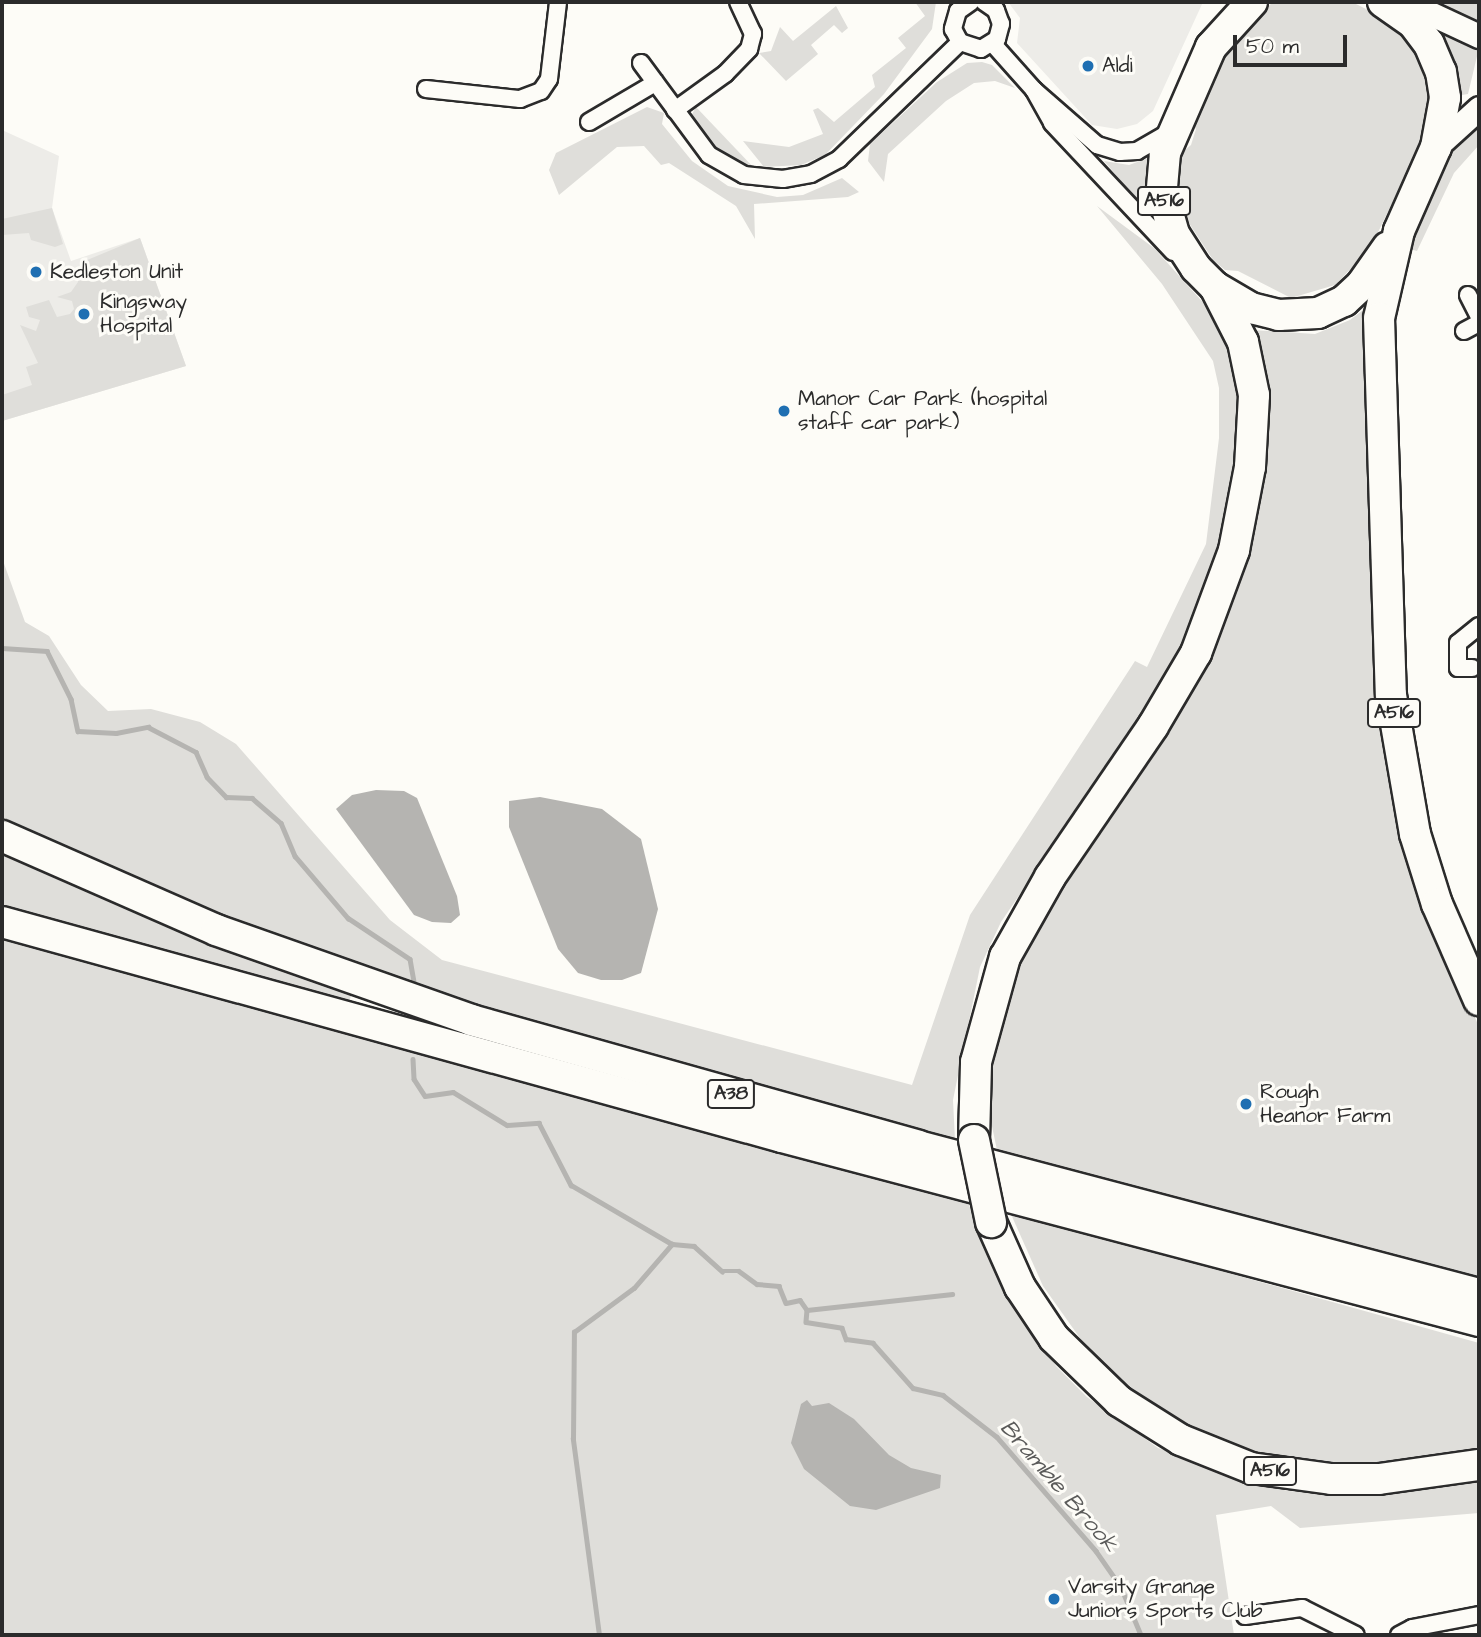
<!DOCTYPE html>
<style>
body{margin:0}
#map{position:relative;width:1481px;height:1637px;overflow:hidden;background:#fdfcf7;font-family:"Architects Daughter",sans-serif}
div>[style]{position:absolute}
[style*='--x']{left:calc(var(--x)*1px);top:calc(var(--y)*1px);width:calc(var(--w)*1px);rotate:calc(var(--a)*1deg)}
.built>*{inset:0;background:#edece8}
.green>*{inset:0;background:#dfdeda}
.water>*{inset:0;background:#b5b4b1}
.stream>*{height:4.5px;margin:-2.25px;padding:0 2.25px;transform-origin:2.25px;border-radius:2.25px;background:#b5b4b1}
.roads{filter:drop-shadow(2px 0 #2b2b2b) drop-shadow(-2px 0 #2b2b2b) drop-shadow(0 2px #2b2b2b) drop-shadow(0 -2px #2b2b2b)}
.street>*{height:16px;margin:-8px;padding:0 8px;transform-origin:8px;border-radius:8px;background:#fdfcf7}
.secondary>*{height:23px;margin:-11.5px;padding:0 11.5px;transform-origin:11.5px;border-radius:11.5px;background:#fdfcf7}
.highway>*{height:30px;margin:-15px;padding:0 15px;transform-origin:15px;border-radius:15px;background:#fdfcf7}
.bridges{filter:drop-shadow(2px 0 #2b2b2b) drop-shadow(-2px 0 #2b2b2b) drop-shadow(0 2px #2b2b2b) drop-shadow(0 -2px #2b2b2b)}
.highway-bridge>*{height:30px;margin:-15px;padding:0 15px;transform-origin:15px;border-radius:15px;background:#fdfcf7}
.dots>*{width:19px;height:19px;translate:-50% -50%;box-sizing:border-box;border:4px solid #fdfcf7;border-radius:50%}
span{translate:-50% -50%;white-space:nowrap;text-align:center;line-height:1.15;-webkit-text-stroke:6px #fdfcf7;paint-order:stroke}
.shield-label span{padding:2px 5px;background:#fdfcf7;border:2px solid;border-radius:5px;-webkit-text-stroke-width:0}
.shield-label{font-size:19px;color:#2b2b2b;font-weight:700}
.poi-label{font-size:21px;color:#2b2b2b}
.left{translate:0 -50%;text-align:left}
.water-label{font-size:23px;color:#5b5b5a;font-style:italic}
.frame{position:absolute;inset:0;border:4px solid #2b2b2b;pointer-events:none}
.scale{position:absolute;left:1233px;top:35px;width:114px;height:32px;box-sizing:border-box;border:4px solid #2b2b2b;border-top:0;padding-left:9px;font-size:21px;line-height:24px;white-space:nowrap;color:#2b2b2b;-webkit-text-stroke:5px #fdfcf7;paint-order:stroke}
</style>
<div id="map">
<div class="built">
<i style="clip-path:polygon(1008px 2px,1203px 2px,1153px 111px,1137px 124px,1117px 129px,1092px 125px,1017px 43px,1020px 18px)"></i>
<i style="clip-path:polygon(2px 130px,59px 156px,52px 208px,71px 261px,140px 238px,186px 366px,2px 421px)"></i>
</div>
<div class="green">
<i style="clip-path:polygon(915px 2px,936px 2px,932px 29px,884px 94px,825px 155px,801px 165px,764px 167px,743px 141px,789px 147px,823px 134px,813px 110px,818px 108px,834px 122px,875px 87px,872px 75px,906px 48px,898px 38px,925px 16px)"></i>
<i style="clip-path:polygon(1273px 2px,1352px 2px,1376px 14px,1415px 49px,1430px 97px,1418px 149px,1370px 249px,1335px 285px,1291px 298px,1238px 271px,1225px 270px,1213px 260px,1185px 217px,1177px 184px,1180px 154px,1191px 145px,1196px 129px,1192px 124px,1233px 38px)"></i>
<i style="clip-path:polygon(1423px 2px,1479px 2px,1479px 29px)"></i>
<i style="clip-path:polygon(836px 6px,848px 28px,842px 33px,834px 25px,811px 45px,818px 54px,786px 81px,759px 53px,771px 51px,780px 27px,793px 41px)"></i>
<i style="clip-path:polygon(1442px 30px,1479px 48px,1468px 94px,1462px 95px,1459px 74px)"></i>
<i style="clip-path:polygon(982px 62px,992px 65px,1015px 88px,995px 81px,974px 83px,946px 101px,888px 154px,884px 182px,868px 161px,870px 144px,937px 82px,967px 63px)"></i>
<i style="clip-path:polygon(647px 107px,664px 113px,662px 124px,692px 161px,728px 186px,777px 197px,803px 195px,842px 178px,859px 192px,848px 197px,754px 204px,755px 239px,736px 206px,669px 163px,661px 165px,644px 146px,617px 147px,559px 195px,549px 170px,556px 153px)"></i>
<i style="clip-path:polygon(696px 107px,755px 169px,722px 155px,705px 138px,690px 118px)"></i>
<i style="clip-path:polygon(1479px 119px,1479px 145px,1454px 173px,1417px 251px,1406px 248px,1452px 145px)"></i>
<i style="clip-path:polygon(1154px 156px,1148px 190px,1151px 216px,1104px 161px,1129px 165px)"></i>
<i style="clip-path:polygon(1097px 206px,1154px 248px,1209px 309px,1237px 371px,1240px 428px,1231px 495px,1208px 583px,1168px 677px,1001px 922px,980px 967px,953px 1100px,955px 1140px,551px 1032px,358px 970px,2px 823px,2px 558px,25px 622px,49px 636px,81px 685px,108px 711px,151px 709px,200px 722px,236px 744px,390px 920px,442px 960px,912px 1085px,970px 915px,1135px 661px,1147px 667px,1206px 544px,1219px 438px,1219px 388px,1213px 361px,1162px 284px)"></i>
<i style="clip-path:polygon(52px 208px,63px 244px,55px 247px,31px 240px,29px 233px,2px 235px,2px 219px)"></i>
<i style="clip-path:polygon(140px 238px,186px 366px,2px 421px,2px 395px,32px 385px,26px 367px,38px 363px,20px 325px,36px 331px,40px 320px,29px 317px,26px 307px,49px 300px,57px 317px,70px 314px,74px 309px,72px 301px,57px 297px,71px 292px,78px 282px,80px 263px)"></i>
<i style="clip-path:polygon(1367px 307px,1381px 725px,1406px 850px,1479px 1027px,1479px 1282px,998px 1155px,989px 1112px,988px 1068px,1010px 981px,1031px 934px,1210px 655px,1233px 601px,1257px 513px,1265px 456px,1265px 374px,1253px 330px,1315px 334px,1350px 320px)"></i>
<i style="clip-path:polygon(2px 850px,352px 993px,349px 1002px,2px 909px)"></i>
<i style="clip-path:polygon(2px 939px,968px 1203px,1006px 1293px,1056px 1366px,1087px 1397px,1158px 1448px,1287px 1491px,1366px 1495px,1479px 1481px,1479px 1513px,1300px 1528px,1271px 1506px,1216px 1515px,1234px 1635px,2px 1635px)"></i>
<i style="clip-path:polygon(1010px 1212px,1479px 1343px,1479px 1451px,1411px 1463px,1338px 1466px,1268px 1457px,1205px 1436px,1139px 1400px,1092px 1355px,1043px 1286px)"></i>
</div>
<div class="water">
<i style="clip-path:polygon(376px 790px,404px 791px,417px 798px,457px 896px,460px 915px,451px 923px,432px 922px,414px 915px,336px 809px,352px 795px)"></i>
<i style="clip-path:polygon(540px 797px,602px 809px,641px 839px,658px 909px,641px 973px,622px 980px,601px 980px,578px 973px,558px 949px,509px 827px,509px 801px)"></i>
<i style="clip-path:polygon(807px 1400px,812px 1406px,829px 1403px,854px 1419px,889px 1455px,911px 1468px,941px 1475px,940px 1488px,876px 1510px,850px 1506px,804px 1469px,791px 1443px,801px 1404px)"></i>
</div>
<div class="stream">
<i style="--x:2;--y:648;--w:45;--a:3.8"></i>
<i style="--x:47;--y:651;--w:54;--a:63.4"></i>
<i style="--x:71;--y:699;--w:33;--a:78"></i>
<i style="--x:78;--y:731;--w:38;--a:3"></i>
<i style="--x:116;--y:733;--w:33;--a:-11"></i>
<i style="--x:148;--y:727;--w:54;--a:27.5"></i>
<i style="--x:196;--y:752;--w:27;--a:66"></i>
<i style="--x:207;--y:777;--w:28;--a:46"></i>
<i style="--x:226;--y:797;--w:26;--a:2"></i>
<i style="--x:252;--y:798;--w:38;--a:41"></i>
<i style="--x:281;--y:823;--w:36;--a:67"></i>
<i style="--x:295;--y:856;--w:82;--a:49.5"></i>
<i style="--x:348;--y:918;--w:74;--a:33.5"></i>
<i style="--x:410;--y:959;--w:29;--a:80"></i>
<i style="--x:413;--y:1059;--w:20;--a:87"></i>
<i style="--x:414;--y:1079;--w:20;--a:57"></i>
<i style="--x:425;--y:1096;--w:28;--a:-8"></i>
<i style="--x:453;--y:1092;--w:63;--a:31.4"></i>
<i style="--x:507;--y:1125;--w:32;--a:-4"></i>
<i style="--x:539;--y:1123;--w:70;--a:62.7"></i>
<i style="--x:571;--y:1185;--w:117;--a:30.3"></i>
<i style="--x:672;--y:1244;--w:22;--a:5"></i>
<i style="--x:694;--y:1246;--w:38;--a:42"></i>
<i style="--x:722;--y:1271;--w:17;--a:0"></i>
<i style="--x:739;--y:1271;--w:22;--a:36"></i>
<i style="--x:757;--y:1284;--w:22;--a:5"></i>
<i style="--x:779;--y:1286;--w:18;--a:68"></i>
<i style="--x:786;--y:1303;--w:14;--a:-12"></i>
<i style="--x:800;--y:1300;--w:12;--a:55"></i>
<i style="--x:807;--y:1310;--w:12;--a:95"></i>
<i style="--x:806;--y:1322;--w:36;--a:9"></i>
<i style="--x:842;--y:1328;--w:12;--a:70"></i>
<i style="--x:846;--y:1339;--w:27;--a:8"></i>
<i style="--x:873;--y:1343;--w:60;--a:48.4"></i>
<i style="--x:913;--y:1388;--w:31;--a:13"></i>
<i style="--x:943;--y:1395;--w:68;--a:37.9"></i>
<i style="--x:997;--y:1437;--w:151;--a:49"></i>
<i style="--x:1096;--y:1551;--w:44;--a:55.2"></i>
<i style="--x:1121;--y:1587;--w:52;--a:67.4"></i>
<i style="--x:807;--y:1310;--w:146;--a:-6.3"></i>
<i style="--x:599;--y:1635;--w:198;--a:-97.6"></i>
<i style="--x:573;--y:1439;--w:107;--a:-89.5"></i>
<i style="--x:574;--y:1332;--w:74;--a:-36.3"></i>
<i style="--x:634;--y:1288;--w:58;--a:-49.2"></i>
</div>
<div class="roads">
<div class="street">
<i style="--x:971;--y:2;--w:16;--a:145"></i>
<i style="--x:958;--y:11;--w:19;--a:106"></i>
<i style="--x:953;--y:29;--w:15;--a:62"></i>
<i style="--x:960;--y:42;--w:22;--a:18"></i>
<i style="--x:981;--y:49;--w:19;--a:-32"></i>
<i style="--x:997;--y:39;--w:16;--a:-75"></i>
<i style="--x:1001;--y:24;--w:15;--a:-110"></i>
<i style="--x:996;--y:10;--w:14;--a:-146"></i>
<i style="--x:993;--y:44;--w:62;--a:48.3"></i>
<i style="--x:1034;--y:90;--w:84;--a:41.1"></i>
<i style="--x:1097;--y:145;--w:24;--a:17"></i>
<i style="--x:1120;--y:152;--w:17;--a:-3"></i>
<i style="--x:1137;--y:151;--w:38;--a:-30"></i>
<i style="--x:641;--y:63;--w:114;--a:53.5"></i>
<i style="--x:709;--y:155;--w:40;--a:29.7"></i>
<i style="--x:744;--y:175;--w:39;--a:6"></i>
<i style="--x:783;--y:179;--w:28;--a:-10"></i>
<i style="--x:811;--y:174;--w:32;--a:-28"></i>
<i style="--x:839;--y:159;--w:168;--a:-44"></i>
<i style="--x:426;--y:89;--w:95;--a:6.1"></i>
<i style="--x:520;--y:99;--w:22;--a:-21"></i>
<i style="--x:541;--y:91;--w:14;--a:-56"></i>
<i style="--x:549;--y:79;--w:78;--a:-83.3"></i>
<i style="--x:1034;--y:90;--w:38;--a:61"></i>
<i style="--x:1052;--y:123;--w:177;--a:46.8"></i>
<i style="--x:675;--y:110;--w:62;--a:-35.8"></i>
<i style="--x:725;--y:74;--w:35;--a:-46"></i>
<i style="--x:749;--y:49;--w:16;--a:-75"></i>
<i style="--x:753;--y:34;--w:35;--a:-115"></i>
<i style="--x:589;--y:122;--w:77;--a:-30.6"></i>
<i style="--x:1468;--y:295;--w:25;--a:63"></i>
<i style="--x:1464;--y:331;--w:17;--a:-28"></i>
<i style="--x:1472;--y:668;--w:14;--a:180"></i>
<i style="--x:1458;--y:668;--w:25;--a:-90"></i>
<i style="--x:1458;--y:643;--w:27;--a:-39"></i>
<i style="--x:1245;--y:1616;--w:58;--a:-8"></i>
<i style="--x:1302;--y:1608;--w:60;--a:26.6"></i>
<i style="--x:1399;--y:1635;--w:15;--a:-28"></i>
<i style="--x:1412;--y:1628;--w:68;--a:-11"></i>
</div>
<div class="secondary">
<i style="--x:1406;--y:2;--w:81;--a:25"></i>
<i style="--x:1436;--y:147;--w:58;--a:-42.2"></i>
</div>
<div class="highway">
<i style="--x:1252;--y:2;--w:61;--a:132.3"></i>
<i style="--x:1211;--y:47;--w:116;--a:113.5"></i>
<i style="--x:1165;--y:153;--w:38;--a:95"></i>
<i style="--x:1162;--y:191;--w:45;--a:74.4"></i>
<i style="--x:1174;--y:234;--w:40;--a:57.1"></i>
<i style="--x:1196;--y:268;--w:27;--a:45"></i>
<i style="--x:1215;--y:287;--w:42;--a:30.3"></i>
<i style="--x:1251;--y:308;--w:29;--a:14"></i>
<i style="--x:1279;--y:315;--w:39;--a:-3"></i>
<i style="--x:1318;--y:313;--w:29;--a:-25"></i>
<i style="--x:1344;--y:301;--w:25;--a:-43"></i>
<i style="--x:1362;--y:284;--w:45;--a:-54.9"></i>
<i style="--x:1383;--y:2;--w:37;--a:35"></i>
<i style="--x:1413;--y:23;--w:26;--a:53"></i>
<i style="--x:1429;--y:44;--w:30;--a:67"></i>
<i style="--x:1441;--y:72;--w:26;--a:81"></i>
<i style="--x:1445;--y:98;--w:50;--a:100.4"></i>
<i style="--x:1436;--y:147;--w:92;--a:113.8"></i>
<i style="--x:1399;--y:231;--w:89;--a:102.9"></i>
<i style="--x:1379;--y:318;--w:377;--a:88.2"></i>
<i style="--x:1391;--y:695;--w:141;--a:80.2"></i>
<i style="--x:1415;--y:834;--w:73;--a:72.6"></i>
<i style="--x:1437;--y:904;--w:105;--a:66.4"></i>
<i style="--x:2;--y:836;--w:234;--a:23.7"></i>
<i style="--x:216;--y:930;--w:270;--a:19.4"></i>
<i style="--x:471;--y:1020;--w:464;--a:15.7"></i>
<i style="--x:918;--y:1146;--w:580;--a:14.78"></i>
<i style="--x:2;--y:922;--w:809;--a:15.41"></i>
<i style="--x:782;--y:1137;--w:721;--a:14.79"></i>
<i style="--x:974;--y:1140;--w:78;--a:-88.5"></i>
<i style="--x:976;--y:1062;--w:109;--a:-74.6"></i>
<i style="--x:1005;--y:957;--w:92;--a:-60.6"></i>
<i style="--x:1050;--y:877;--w:183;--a:-55.7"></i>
<i style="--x:1153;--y:726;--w:85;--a:-59.5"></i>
<i style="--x:1196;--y:653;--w:110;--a:-69.7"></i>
<i style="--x:1234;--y:550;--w:85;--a:-79.1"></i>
<i style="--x:1250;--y:467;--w:72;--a:-86.8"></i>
<i style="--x:1254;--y:395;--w:54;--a:-101.7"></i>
<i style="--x:1243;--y:342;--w:62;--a:-117"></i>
<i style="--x:991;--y:1222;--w:71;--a:66"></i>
<i style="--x:1020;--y:1287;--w:61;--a:56.3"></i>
<i style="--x:1054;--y:1338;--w:91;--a:44.1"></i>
<i style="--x:1119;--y:1401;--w:73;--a:32.2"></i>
<i style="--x:1181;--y:1440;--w:75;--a:21.8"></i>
<i style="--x:1251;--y:1468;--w:81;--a:7.8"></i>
<i style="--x:1331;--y:1479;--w:48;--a:0"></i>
<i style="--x:1379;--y:1479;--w:101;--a:-8"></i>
</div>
</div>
<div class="bridges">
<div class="highway-bridge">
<i style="--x:974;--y:1140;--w:84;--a:78.3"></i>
</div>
</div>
<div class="dots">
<i style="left:1088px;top:66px;background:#1f6fb2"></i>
<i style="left:36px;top:272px;background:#1f6fb2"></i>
<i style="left:84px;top:314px;background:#1f6fb2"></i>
<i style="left:784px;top:411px;background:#1f6fb2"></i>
<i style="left:1246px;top:1104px;background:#1f6fb2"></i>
<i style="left:1054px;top:1599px;background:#1f6fb2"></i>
</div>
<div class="shield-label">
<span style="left:1164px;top:201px">A516</span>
<span style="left:1394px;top:713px">A516</span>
<span style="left:731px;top:1094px">A38</span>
<span style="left:1270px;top:1471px">A516</span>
</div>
<div class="poi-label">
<span class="left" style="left:1102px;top:66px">Aldi</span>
<span class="left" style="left:50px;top:272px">Kedleston Unit</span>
<span class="left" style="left:100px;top:314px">Kingsway<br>Hospital</span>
<span class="left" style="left:798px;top:411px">Manor Car Park (hospital<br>staff car park)</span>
<span class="left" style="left:1260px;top:1104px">Rough<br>Heanor Farm</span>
<span class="left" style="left:1068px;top:1599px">Varsity Grange<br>Juniors Sports Club</span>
</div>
<div class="water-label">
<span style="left:1059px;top:1486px;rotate:49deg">Bramble Brook</span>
</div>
<div class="frame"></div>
<div class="scale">50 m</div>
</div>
